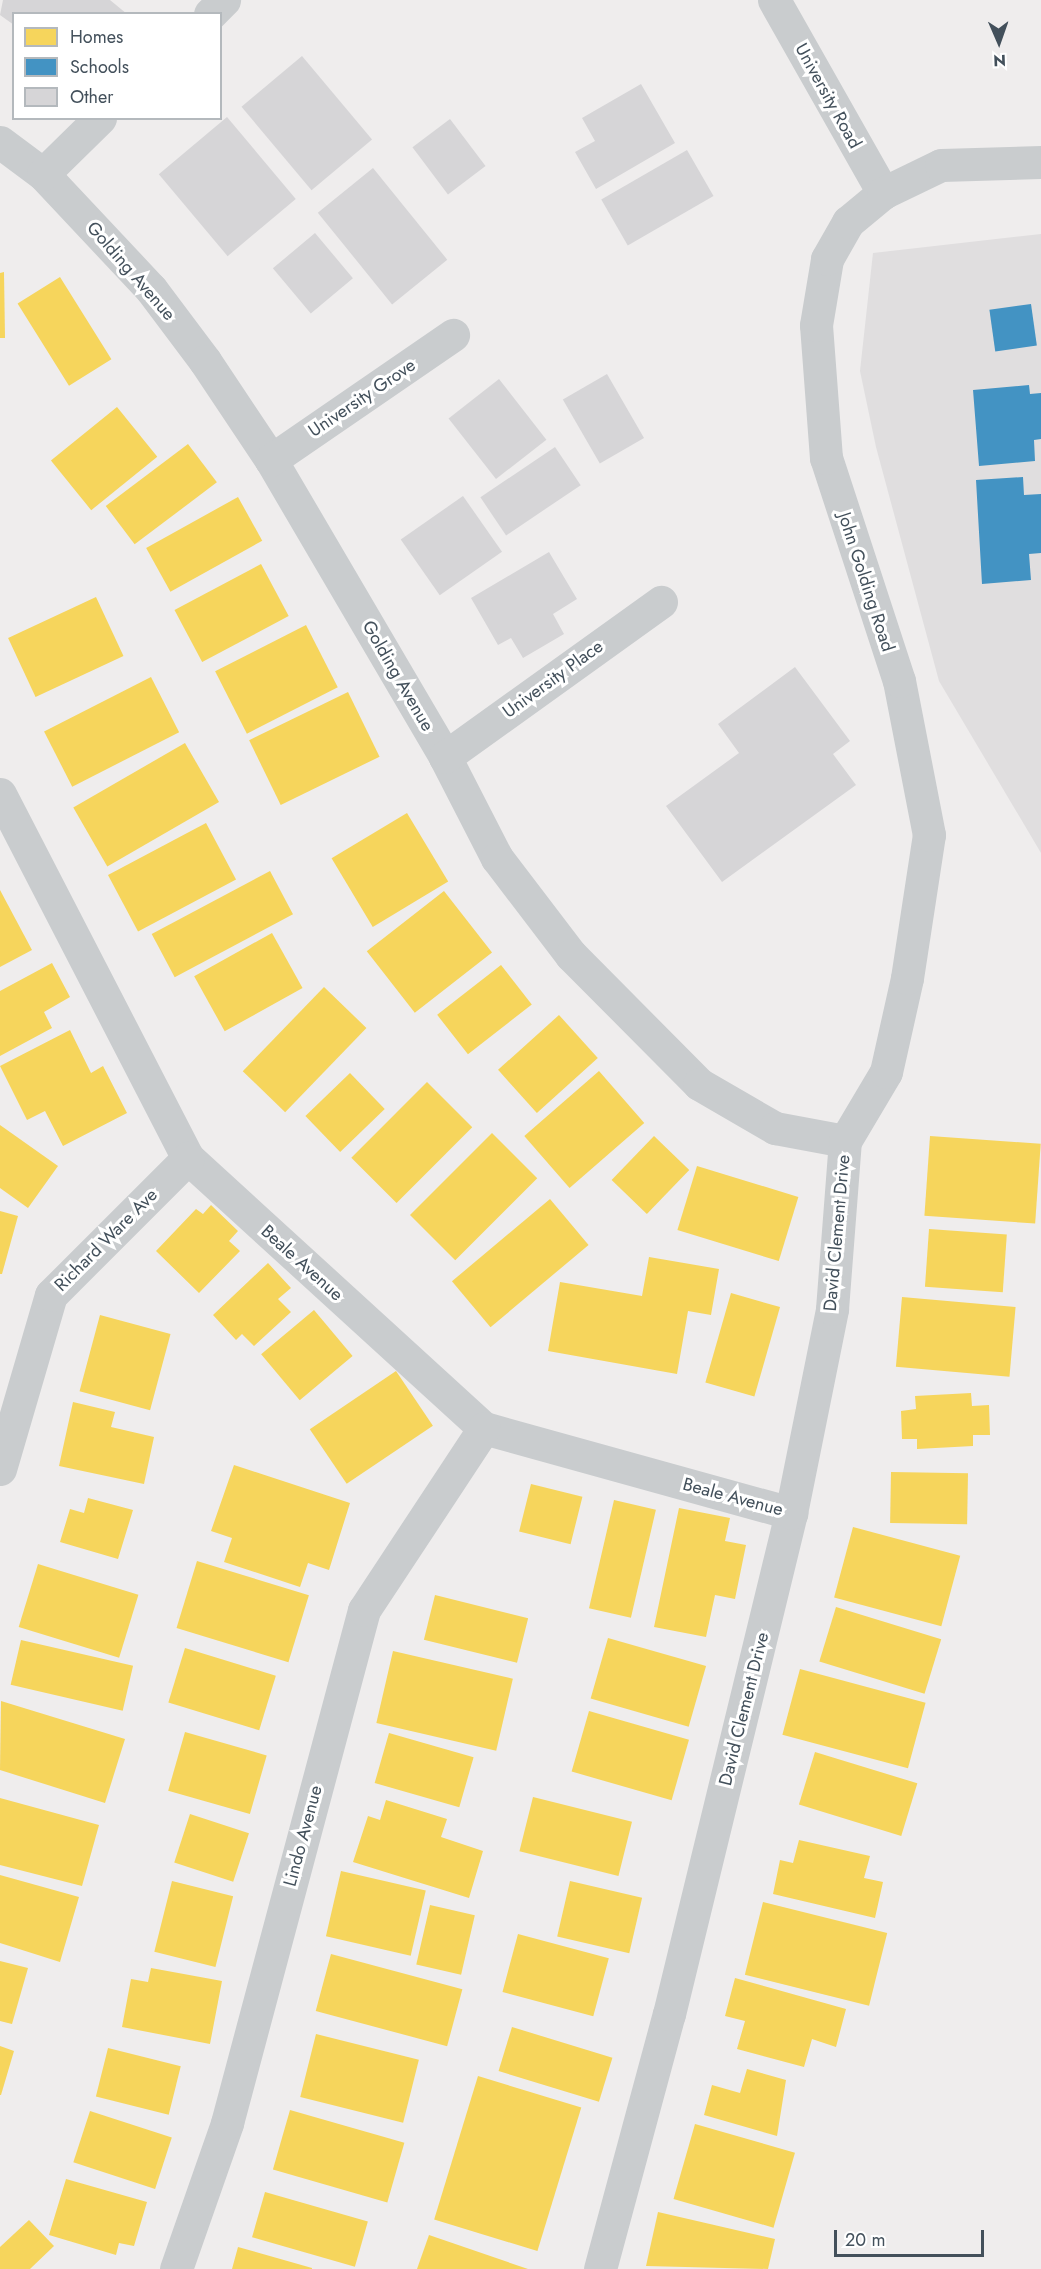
<!DOCTYPE html>
<style>
body{margin:0}
#map{position:relative;width:1041px;height:2269px;overflow:hidden;background:#efeded;font-family:Jost,sans-serif}
div>[style]{position:absolute}
[style*='--x']{left:calc(var(--x)*1px);top:calc(var(--y)*1px);width:calc(var(--w)*1px);rotate:calc(var(--a)*1deg)}
.education>*{inset:0;background:#e0dedf}
.homes>*{inset:0;background:#f6d55c;transform-origin:0 0}
.schools>*{inset:0;background:#4393c3;transform-origin:0 0}
.building>*{inset:0;background:#d6d5d7;transform-origin:0 0}
.minor>*{height:33px;margin:-16.5px;padding:0 16.5px;transform-origin:16.5px;border-radius:16.5px;background:#c9ccce}
span{translate:-50% -50%;white-space:nowrap;text-align:center;line-height:1.15;-webkit-text-stroke:6px #fff;paint-order:stroke}
.street-label{font-size:18px;color:#43505b}
.legend{position:absolute;left:12px;top:12px;width:210px;height:108px;box-sizing:border-box;background:#fff;border:2px solid #b4b9bd;margin:0;padding:8px 10px;list-style:none;font-size:18px;color:#43505b}
.legend li{display:flex;align-items:center;gap:12px;height:30px}
.legend b{width:30px;border:2px solid #b4b9bd}
.north{position:absolute;left:969px;top:12px;width:60px;height:60px;-webkit-text-stroke:4px #fff;paint-order:stroke;rotate:178deg;font-size:16px;font-weight:700;line-height:24px;text-align:center;color:#43505b}
.north::after{content:'';display:block;margin:auto;width:21px;height:27px;background:#43505b;clip-path:polygon(50% 0,100% 100%,50% 72%,0 100%)}
.scale{position:absolute;left:834px;top:2230px;width:150px;height:27px;box-sizing:border-box;border:3px solid #43505b;border-top:0;padding-left:8px;font-size:18px;line-height:21px;white-space:nowrap;color:#43505b;-webkit-text-stroke:4px #fff;paint-order:stroke}
</style>
<div id="map">
<div class="education">
<i style="clip-path:polygon(1041px 234px,1041px 853px,939px 681px,876px 447px,860px 371px,873px 253px)"></i>
</div>
<div class="homes">
<i style="clip-path:polygon(4px 272px,5px 338px,0 338px,0 273px)"></i>
<i style="left:60px;top:277px;width:97px;height:50px;rotate:58deg"></i>
<i style="left:117px;top:407px;width:64px;height:85px;rotate:51deg"></i>
<i style="left:188px;top:444px;width:48px;height:103px;rotate:53deg"></i>
<i style="left:238px;top:497px;width:50px;height:105px;rotate:61deg"></i>
<i style="left:261px;top:564px;width:59px;height:98px;rotate:62deg"></i>
<i style="left:96px;top:597px;width:65px;height:97px;rotate:65deg"></i>
<i style="left:306px;top:625px;width:70px;height:102px;rotate:63deg"></i>
<i style="left:151px;top:677px;width:62px;height:120px;rotate:63deg"></i>
<i style="left:348px;top:692px;width:72px;height:110px;rotate:64deg"></i>
<i style="left:185px;top:743px;width:68px;height:129px;rotate:60deg"></i>
<i style="left:407px;top:813px;width:80px;height:88px;rotate:59deg"></i>
<i style="left:206px;top:823px;width:64px;height:111px;rotate:62deg"></i>
<i style="left:270px;top:871px;width:49px;height:134px;rotate:62deg"></i>
<i style="clip-path:polygon(0 890px,32px 950px,0 967px)"></i>
<i style="left:444px;top:891px;width:78px;height:98px;rotate:52deg"></i>
<i style="left:272px;top:933px;width:63px;height:89px;rotate:61deg"></i>
<i style="clip-path:polygon(52px 963px,70px 997px,44px 1012px,52px 1028px,0 1056px,0 991px)"></i>
<i style="left:501px;top:965px;width:50px;height:81px;rotate:52deg"></i>
<i style="left:324px;top:987px;width:59px;height:117px;rotate:44deg"></i>
<i style="left:559px;top:1015px;width:58px;height:82px;rotate:48deg"></i>
<i style="clip-path:polygon(70px 1030px,91px 1073px,103px 1066px,127px 1113px,63px 1146px,45px 1111px,27px 1120px,0 1066px)"></i>
<i style="left:599px;top:1071px;width:69px;height:99px;rotate:49deg"></i>
<i style="left:350px;top:1073px;width:50px;height:62px;rotate:46deg"></i>
<i style="left:427px;top:1082px;width:64px;height:107px;rotate:45deg"></i>
<i style="clip-path:polygon(0 1125px,58px 1166px,28px 1208px,0 1188px)"></i>
<i style="left:492px;top:1133px;width:64px;height:116px;rotate:45deg"></i>
<i style="left:654px;top:1136px;width:49px;height:61px;rotate:44deg"></i>
<i style="left:930px;top:1136px;width:111px;height:80px;rotate:4deg"></i>
<i style="left:697px;top:1166px;width:106px;height:67px;rotate:17deg"></i>
<i style="left:550px;top:1199px;width:60px;height:128px;rotate:50deg"></i>
<i style="clip-path:polygon(211px 1205px,238px 1231px,229px 1241px,240px 1251px,199px 1293px,156px 1251px,196px 1209px,203px 1214px)"></i>
<i style="clip-path:polygon(0 1211px,18px 1216px,2px 1274px,0 1274px)"></i>
<i style="left:929px;top:1229px;width:78px;height:58px;rotate:4deg"></i>
<i style="clip-path:polygon(649px 1257px,719px 1269px,711px 1315px,688px 1311px,677px 1374px,548px 1351px,560px 1282px,642px 1296px)"></i>
<i style="clip-path:polygon(268px 1263px,291px 1288px,278px 1299px,291px 1312px,254px 1346px,242px 1334px,236px 1340px,213px 1315px)"></i>
<i style="left:731px;top:1293px;width:51px;height:93px;rotate:16deg"></i>
<i style="left:902px;top:1297px;width:114px;height:70px;rotate:5deg"></i>
<i style="left:314px;top:1310px;width:60px;height:69px;rotate:50deg"></i>
<i style="left:100px;top:1315px;width:73px;height:79px;rotate:15deg"></i>
<i style="left:396px;top:1371px;width:66px;height:104px;rotate:56deg"></i>
<i style="clip-path:polygon(971px 1393px,972px 1406px,989px 1405px,990px 1435px,973px 1435px,973px 1446px,917px 1449px,917px 1439px,902px 1439px,901px 1411px,916px 1409px,915px 1396px)"></i>
<i style="clip-path:polygon(73px 1402px,115px 1412px,111px 1427px,154px 1437px,144px 1484px,59px 1466px)"></i>
<i style="clip-path:polygon(234px 1465px,350px 1503px,329px 1570px,308px 1563px,300px 1587px,224px 1562px,232px 1538px,211px 1531px)"></i>
<i style="left:891px;top:1472px;width:77px;height:51px;rotate:1deg"></i>
<i style="left:531px;top:1484px;width:53px;height:49px;rotate:14deg"></i>
<i style="clip-path:polygon(88px 1498px,133px 1510px,118px 1559px,60px 1542px,70px 1509px,84px 1513px)"></i>
<i style="left:614px;top:1500px;width:43px;height:111px;rotate:13deg"></i>
<i style="clip-path:polygon(679px 1508px,730px 1518px,725px 1541px,746px 1545px,735px 1599px,715px 1595px,706px 1637px,654px 1627px)"></i>
<i style="left:853px;top:1527px;width:111px;height:73px;rotate:15deg"></i>
<i style="left:197px;top:1561px;width:117px;height:70px;rotate:17deg"></i>
<i style="left:38px;top:1564px;width:105px;height:66px;rotate:17deg"></i>
<i style="left:435px;top:1595px;width:96px;height:46px;rotate:14deg"></i>
<i style="left:836px;top:1607px;width:110px;height:57px;rotate:17deg"></i>
<i style="left:608px;top:1638px;width:102px;height:63px;rotate:16deg"></i>
<i style="left:21px;top:1640px;width:115px;height:46px;rotate:13deg"></i>
<i style="left:185px;top:1648px;width:95px;height:57px;rotate:17deg"></i>
<i style="left:393px;top:1651px;width:123px;height:74px;rotate:13deg"></i>
<i style="left:800px;top:1669px;width:130px;height:68px;rotate:15deg"></i>
<i style="clip-path:polygon(1px 1701px,125px 1739px,105px 1803px,0 1770px)"></i>
<i style="left:589px;top:1711px;width:104px;height:63px;rotate:16deg"></i>
<i style="left:185px;top:1732px;width:85px;height:61px;rotate:16deg"></i>
<i style="left:389px;top:1733px;width:88px;height:52px;rotate:16deg"></i>
<i style="left:815px;top:1752px;width:107px;height:55px;rotate:17deg"></i>
<i style="left:533px;top:1797px;width:102px;height:56px;rotate:14deg"></i>
<i style="clip-path:polygon(0 1798px,99px 1825px,82px 1886px,0 1865px)"></i>
<i style="clip-path:polygon(386px 1800px,447px 1819px,441px 1837px,483px 1851px,469px 1898px,353px 1862px,368px 1816px,380px 1820px)"></i>
<i style="left:190px;top:1814px;width:62px;height:51px;rotate:18deg"></i>
<i style="clip-path:polygon(799px 1840px,870px 1856px,864px 1878px,883px 1882px,875px 1918px,773px 1894px,780px 1860px,793px 1863px)"></i>
<i style="left:341px;top:1871px;width:87px;height:67px;rotate:13deg"></i>
<i style="clip-path:polygon(0 1875px,79px 1897px,60px 1962px,0 1943px)"></i>
<i style="left:172px;top:1881px;width:63px;height:73px;rotate:14deg"></i>
<i style="left:570px;top:1881px;width:74px;height:57px;rotate:13deg"></i>
<i style="left:763px;top:1902px;width:128px;height:75px;rotate:14deg"></i>
<i style="left:430px;top:1905px;width:46px;height:61px;rotate:13deg"></i>
<i style="left:518px;top:1934px;width:94px;height:60px;rotate:15deg"></i>
<i style="left:331px;top:1954px;width:136px;height:59px;rotate:15deg"></i>
<i style="clip-path:polygon(0 1961px,28px 1968px,12px 2024px,0 2021px)"></i>
<i style="clip-path:polygon(151px 1968px,222px 1981px,210px 2044px,122px 2027px,131px 1979px,148px 1982px)"></i>
<i style="clip-path:polygon(735px 1978px,846px 2009px,836px 2047px,812px 2039px,804px 2067px,737px 2049px,745px 2021px,725px 2016px)"></i>
<i style="left:512px;top:2027px;width:105px;height:46px;rotate:17deg"></i>
<i style="left:316px;top:2034px;width:106px;height:65px;rotate:14deg"></i>
<i style="clip-path:polygon(0 2046px,14px 2051px,1px 2095px,0 2095px)"></i>
<i style="left:108px;top:2048px;width:75px;height:50px;rotate:14deg"></i>
<i style="clip-path:polygon(747px 2069px,786px 2080px,777px 2136px,704px 2115px,712px 2085px,740px 2093px)"></i>
<i style="left:478px;top:2076px;width:108px;height:150px;rotate:17deg"></i>
<i style="left:290px;top:2110px;width:119px;height:62px;rotate:16deg"></i>
<i style="left:90px;top:2111px;width:86px;height:54px;rotate:18deg"></i>
<i style="left:695px;top:2124px;width:104px;height:78px;rotate:16deg"></i>
<i style="clip-path:polygon(66px 2179px,147px 2202px,134px 2246px,119px 2243px,116px 2255px,49px 2235px)"></i>
<i style="left:265px;top:2192px;width:107px;height:47px;rotate:16deg"></i>
<i style="clip-path:polygon(658px 2212px,775px 2239px,768px 2269px,646px 2266px)"></i>
<i style="clip-path:polygon(29px 2220px,54px 2246px,30px 2269px,0 2269px,0 2247px)"></i>
<i style="clip-path:polygon(429px 2235px,528px 2269px,417px 2269px)"></i>
<i style="clip-path:polygon(238px 2247px,312px 2268px,312px 2269px,232px 2269px)"></i>
</div>
<div class="schools">
<i style="left:1031px;top:304px;width:42px;height:42px;rotate:82deg"></i>
<i style="clip-path:polygon(1029px 385px,1030px 394px,1041px 393px,1041px 439px,1034px 440px,1035px 461px,979px 466px,973px 390px)"></i>
<i style="clip-path:polygon(1023px 477px,1024px 495px,1041px 494px,1041px 553px,1029px 554px,1031px 580px,982px 584px,976px 480px)"></i>
</div>
<div class="building">
<i style="clip-path:polygon(3px 0,110px 0,127px 14px,14px 14px,14px 25px,0 15px)"></i>
<i style="left:302px;top:56px;width:109px;height:79px;rotate:50deg"></i>
<i style="clip-path:polygon(641px 84px,675px 143px,596px 189px,575px 152px,595px 141px,582px 118px)"></i>
<i style="left:227px;top:117px;width:107px;height:89px;rotate:50deg"></i>
<i style="left:450px;top:119px;width:59px;height:47px;rotate:53deg"></i>
<i style="left:687px;top:150px;width:53px;height:99px;rotate:60deg"></i>
<i style="left:373px;top:168px;width:118px;height:71px;rotate:51deg"></i>
<i style="left:315px;top:233px;width:59px;height:55px;rotate:50deg"></i>
<i style="left:607px;top:374px;width:74px;height:51px;rotate:60deg"></i>
<i style="left:499px;top:379px;width:77px;height:64px;rotate:52deg"></i>
<i style="left:555px;top:447px;width:46px;height:90px;rotate:56deg"></i>
<i style="left:463px;top:496px;width:68px;height:76px;rotate:55deg"></i>
<i style="clip-path:polygon(549px 552px,577px 599px,553px 614px,564px 634px,523px 658px,511px 638px,498px 645px,471px 598px)"></i>
<i style="clip-path:polygon(795px 667px,850px 741px,833px 754px,856px 785px,722px 882px,666px 806px,739px 753px,718px 724px)"></i>
</div>
<div class="minor">
<i style="--x:774;--y:0;--w:222;--a:60.5"></i>
<i style="--x:210;--y:14;--w:20;--a:-45"></i>
<i style="--x:0;--y:142;--w:54;--a:36.7"></i>
<i style="--x:43;--y:174;--w:158;--a:46.8"></i>
<i style="--x:151;--y:289;--w:90;--a:53.1"></i>
<i style="--x:205;--y:361;--w:119;--a:56.3"></i>
<i style="--x:271;--y:460;--w:344;--a:59.6"></i>
<i style="--x:445;--y:757;--w:114;--a:62.8"></i>
<i style="--x:497;--y:858;--w:122;--a:52.7"></i>
<i style="--x:571;--y:955;--w:182;--a:45.2"></i>
<i style="--x:699;--y:1084;--w:88;--a:30.1"></i>
<i style="--x:775;--y:1128;--w:71;--a:10.5"></i>
<i style="--x:43;--y:174;--w:80;--a:-44.5"></i>
<i style="--x:271;--y:460;--w:221;--a:-34.5"></i>
<i style="--x:445;--y:757;--w:266;--a:-35.7"></i>
<i style="--x:0;--y:794;--w:410;--a:62.7"></i>
<i style="--x:188;--y:1158;--w:401;--a:42.4"></i>
<i style="--x:484;--y:1428;--w:319;--a:15.5"></i>
<i style="--x:0;--y:1469;--w:181;--a:-73.7"></i>
<i style="--x:51;--y:1295;--w:194;--a:-45"></i>
<i style="--x:176;--y:2269;--w:155;--a:-70.7"></i>
<i style="--x:227;--y:2123;--w:531;--a:-75.05"></i>
<i style="--x:364;--y:1610;--w:218;--a:-56.6"></i>
<i style="--x:600;--y:2269;--w:264;--a:-74.9"></i>
<i style="--x:669;--y:2014;--w:516;--a:-76.31"></i>
<i style="--x:791;--y:1513;--w:208;--a:-78.6"></i>
<i style="--x:832;--y:1309;--w:169;--a:-85.6"></i>
<i style="--x:845;--y:1141;--w:80;--a:-59.3"></i>
<i style="--x:886;--y:1072;--w:96;--a:-77.4"></i>
<i style="--x:907;--y:978;--w:145;--a:-81.3"></i>
<i style="--x:929;--y:835;--w:157;--a:-101"></i>
<i style="--x:899;--y:681;--w:235;--a:-108.1"></i>
<i style="--x:826;--y:458;--w:133;--a:-94.3"></i>
<i style="--x:816;--y:325;--w:67;--a:-80.5"></i>
<i style="--x:827;--y:259;--w:43;--a:-60.4"></i>
<i style="--x:848;--y:222;--w:45;--a:-39.6"></i>
<i style="--x:883;--y:193;--w:64;--a:-25.8"></i>
<i style="--x:941;--y:165;--w:100;--a:-1.7"></i>
</div>
<div class="street-label">
<span style="left:828px;top:96px;rotate:61deg">University Road</span>
<span style="left:131px;top:271px;rotate:49deg">Golding Avenue</span>
<span style="left:362px;top:398px;rotate:-34deg">University Grove</span>
<span style="left:866px;top:582px;rotate:72deg">John Golding Road</span>
<span style="left:398px;top:676px;rotate:60deg">Golding Avenue</span>
<span style="left:553px;top:679px;rotate:-36deg">University Place</span>
<span style="left:837px;top:1233px;rotate:-85deg">David Clement Drive</span>
<span style="left:106px;top:1240px;rotate:-45deg">Richard Ware Ave</span>
<span style="left:302px;top:1263px;rotate:42deg">Beale Avenue</span>
<span style="left:733px;top:1497px;rotate:15deg">Beale Avenue</span>
<span style="left:744px;top:1709px;rotate:-76deg">David Clement Drive</span>
<span style="left:303px;top:1836px;rotate:-75deg">Lindo Avenue</span>
</div>
<ul class="legend">
<li><b style="height:16px;background:#f6d55c"></b>Homes</li>
<li><b style="height:16px;background:#4393c3"></b>Schools</li>
<li><b style="height:16px;background:#d6d5d7"></b>Other</li>
</ul>
<div class="north">N</div>
<div class="scale">20 m</div>
</div>
